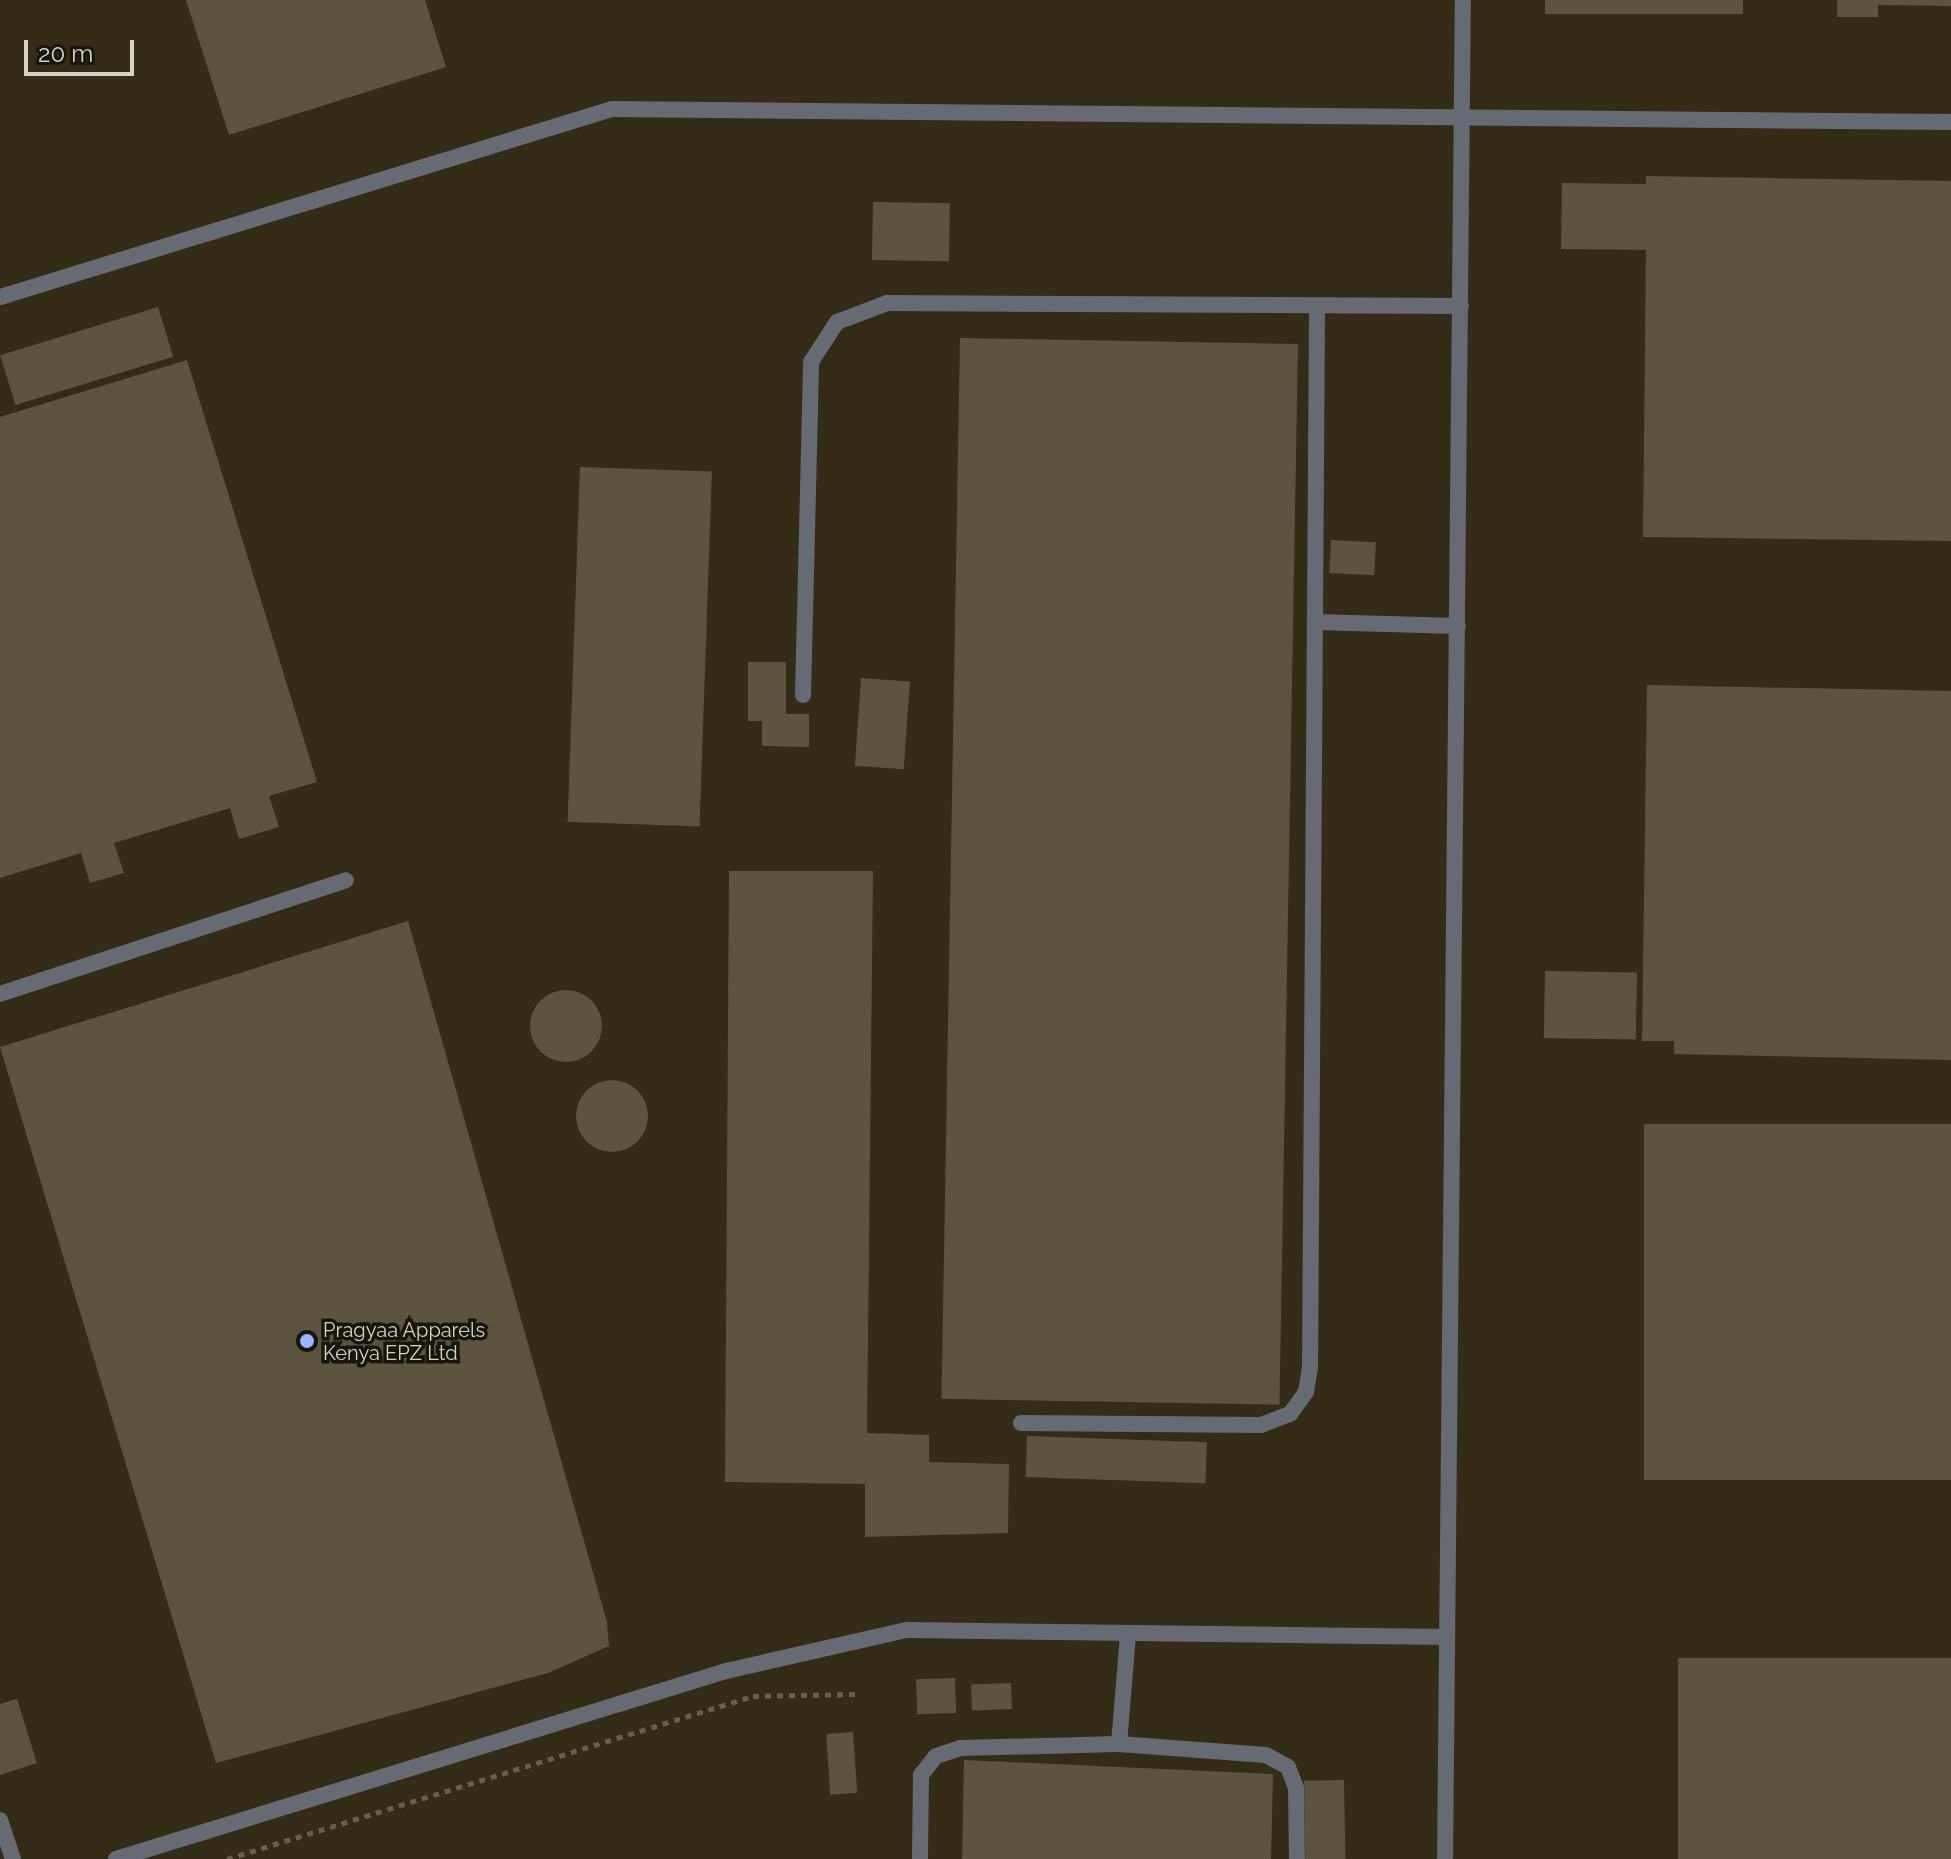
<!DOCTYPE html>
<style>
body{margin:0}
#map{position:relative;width:1951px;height:1859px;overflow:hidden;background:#342c17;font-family:Raleway,sans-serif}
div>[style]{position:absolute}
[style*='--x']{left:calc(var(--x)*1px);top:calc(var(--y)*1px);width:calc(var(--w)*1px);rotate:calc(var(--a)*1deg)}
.building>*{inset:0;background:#5c543e;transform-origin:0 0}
.round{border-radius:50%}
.path>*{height:5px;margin-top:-2.5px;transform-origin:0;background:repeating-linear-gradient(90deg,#665f4c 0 6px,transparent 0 12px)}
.lane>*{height:16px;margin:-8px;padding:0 8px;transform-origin:8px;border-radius:8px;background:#666a74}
.street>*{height:16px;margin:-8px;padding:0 8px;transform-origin:8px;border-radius:8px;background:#666a74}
.dots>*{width:22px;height:22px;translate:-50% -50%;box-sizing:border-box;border:4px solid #18150c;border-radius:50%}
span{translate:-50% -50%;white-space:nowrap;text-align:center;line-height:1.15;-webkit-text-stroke:7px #18150c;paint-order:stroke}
.poi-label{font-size:20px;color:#d7d2c6}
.left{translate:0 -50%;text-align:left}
.scale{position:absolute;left:24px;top:40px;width:110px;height:36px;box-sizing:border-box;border:4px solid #d7d2c6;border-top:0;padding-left:10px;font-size:24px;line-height:28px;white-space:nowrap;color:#d7d2c6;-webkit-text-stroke:6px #18150c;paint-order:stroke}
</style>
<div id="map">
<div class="building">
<i style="clip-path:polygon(186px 0,425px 0,446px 67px,229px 135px)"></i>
<i style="left:1545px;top:0;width:198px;height:14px"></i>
<i style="clip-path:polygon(1837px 0,1951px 0,1951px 6px,1878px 5px,1878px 17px,1837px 17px)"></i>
<i style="clip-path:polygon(1646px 176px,1951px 181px,1951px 541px,1643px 537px,1646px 250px,1561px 249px,1562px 183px,1646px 184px)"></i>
<i style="left:873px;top:202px;width:77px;height:58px;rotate:1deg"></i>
<i style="left:158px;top:307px;width:52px;height:165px;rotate:73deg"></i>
<i style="left:960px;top:338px;width:338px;height:1061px;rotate:1deg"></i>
<i style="clip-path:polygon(187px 360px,317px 782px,269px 796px,279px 827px,239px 839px,230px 808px,114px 843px,124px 873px,90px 883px,81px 853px,0 878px,0 417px)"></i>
<i style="left:580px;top:467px;width:132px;height:355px;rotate:2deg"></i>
<i style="left:1331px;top:540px;width:45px;height:33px;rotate:3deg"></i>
<i style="clip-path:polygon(748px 662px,786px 662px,786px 714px,809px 714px,809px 747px,762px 746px,762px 721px,748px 721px)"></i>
<i style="left:861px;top:678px;width:49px;height:88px;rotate:4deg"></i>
<i style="clip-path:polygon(1647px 685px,1951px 691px,1951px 1060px,1674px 1054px,1674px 1041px,1642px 1041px)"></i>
<i style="clip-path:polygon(729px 871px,873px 871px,867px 1433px,929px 1435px,929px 1462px,1009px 1464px,1008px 1533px,865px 1537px,865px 1484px,725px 1482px)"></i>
<i style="clip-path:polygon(408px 921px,607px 1622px,609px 1646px,548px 1673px,216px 1763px,0 1047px)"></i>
<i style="left:1545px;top:971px;width:92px;height:67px;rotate:1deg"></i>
<i class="round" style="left:530px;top:990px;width:72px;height:72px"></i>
<i class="round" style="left:576px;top:1080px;width:72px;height:72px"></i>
<i style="left:1951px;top:1124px;width:356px;height:307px;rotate:90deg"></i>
<i style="left:1027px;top:1436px;width:180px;height:41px;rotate:2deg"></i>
<i style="left:1678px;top:1658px;width:273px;height:201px"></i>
<i style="left:955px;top:1678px;width:35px;height:39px;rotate:88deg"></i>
<i style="left:1011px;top:1683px;width:26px;height:40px;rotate:88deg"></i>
<i style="clip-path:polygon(17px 1699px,37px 1763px,0 1775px,0 1704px)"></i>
<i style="left:853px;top:1732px;width:61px;height:27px;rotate:86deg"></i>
<i style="clip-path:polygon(964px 1760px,1273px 1774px,1271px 1859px,962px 1859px)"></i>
<i style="left:1344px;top:1780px;width:79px;height:40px;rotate:89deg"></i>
</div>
<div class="path">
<i style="--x:227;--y:1859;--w:551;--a:-17.22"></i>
<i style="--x:753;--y:1696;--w:102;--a:-1.1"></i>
</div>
<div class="lane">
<i style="--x:0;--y:297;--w:640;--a:-17.08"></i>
<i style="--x:612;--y:109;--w:1339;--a:0.56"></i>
<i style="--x:1315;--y:622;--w:143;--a:1.6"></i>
<i style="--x:0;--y:994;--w:364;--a:-18.2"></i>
<i style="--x:1021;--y:1423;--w:240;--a:0.5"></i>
<i style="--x:1261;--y:1425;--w:31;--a:-21"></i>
<i style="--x:1290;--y:1414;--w:27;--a:-54"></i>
<i style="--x:1306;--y:1392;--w:24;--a:-81"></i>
<i style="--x:1310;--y:1368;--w:1062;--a:-89.62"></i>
<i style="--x:1119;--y:1744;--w:109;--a:-85.3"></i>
<i style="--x:0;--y:1820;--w:41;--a:71.6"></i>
<i style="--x:116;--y:1859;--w:638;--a:-17.13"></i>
<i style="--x:726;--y:1671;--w:186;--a:-12.8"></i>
<i style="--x:907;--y:1630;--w:540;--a:0.74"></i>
<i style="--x:920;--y:1859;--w:84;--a:-89.3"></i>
<i style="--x:921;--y:1775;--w:24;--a:-52"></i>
<i style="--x:936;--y:1756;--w:25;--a:-18"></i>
<i style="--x:960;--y:1748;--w:159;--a:-1.4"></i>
<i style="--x:1119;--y:1744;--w:147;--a:4.3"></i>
<i style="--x:1266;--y:1755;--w:25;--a:29"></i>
<i style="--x:1288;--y:1767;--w:22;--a:69"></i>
<i style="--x:1296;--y:1788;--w:71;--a:89.2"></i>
<i style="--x:1445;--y:1859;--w:1859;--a:-89.45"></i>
</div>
<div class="street">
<i style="--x:803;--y:695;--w:333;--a:-88.6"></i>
<i style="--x:811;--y:362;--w:48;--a:-57"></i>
<i style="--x:837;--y:322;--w:53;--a:-20.8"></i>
<i style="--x:887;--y:303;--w:574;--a:0.3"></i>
</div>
<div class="dots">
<i style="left:307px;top:1341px;background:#97b6fd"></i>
</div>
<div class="poi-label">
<span class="left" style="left:323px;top:1342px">Pragyaa Apparels<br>Kenya EPZ Ltd</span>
</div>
<div class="scale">20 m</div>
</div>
